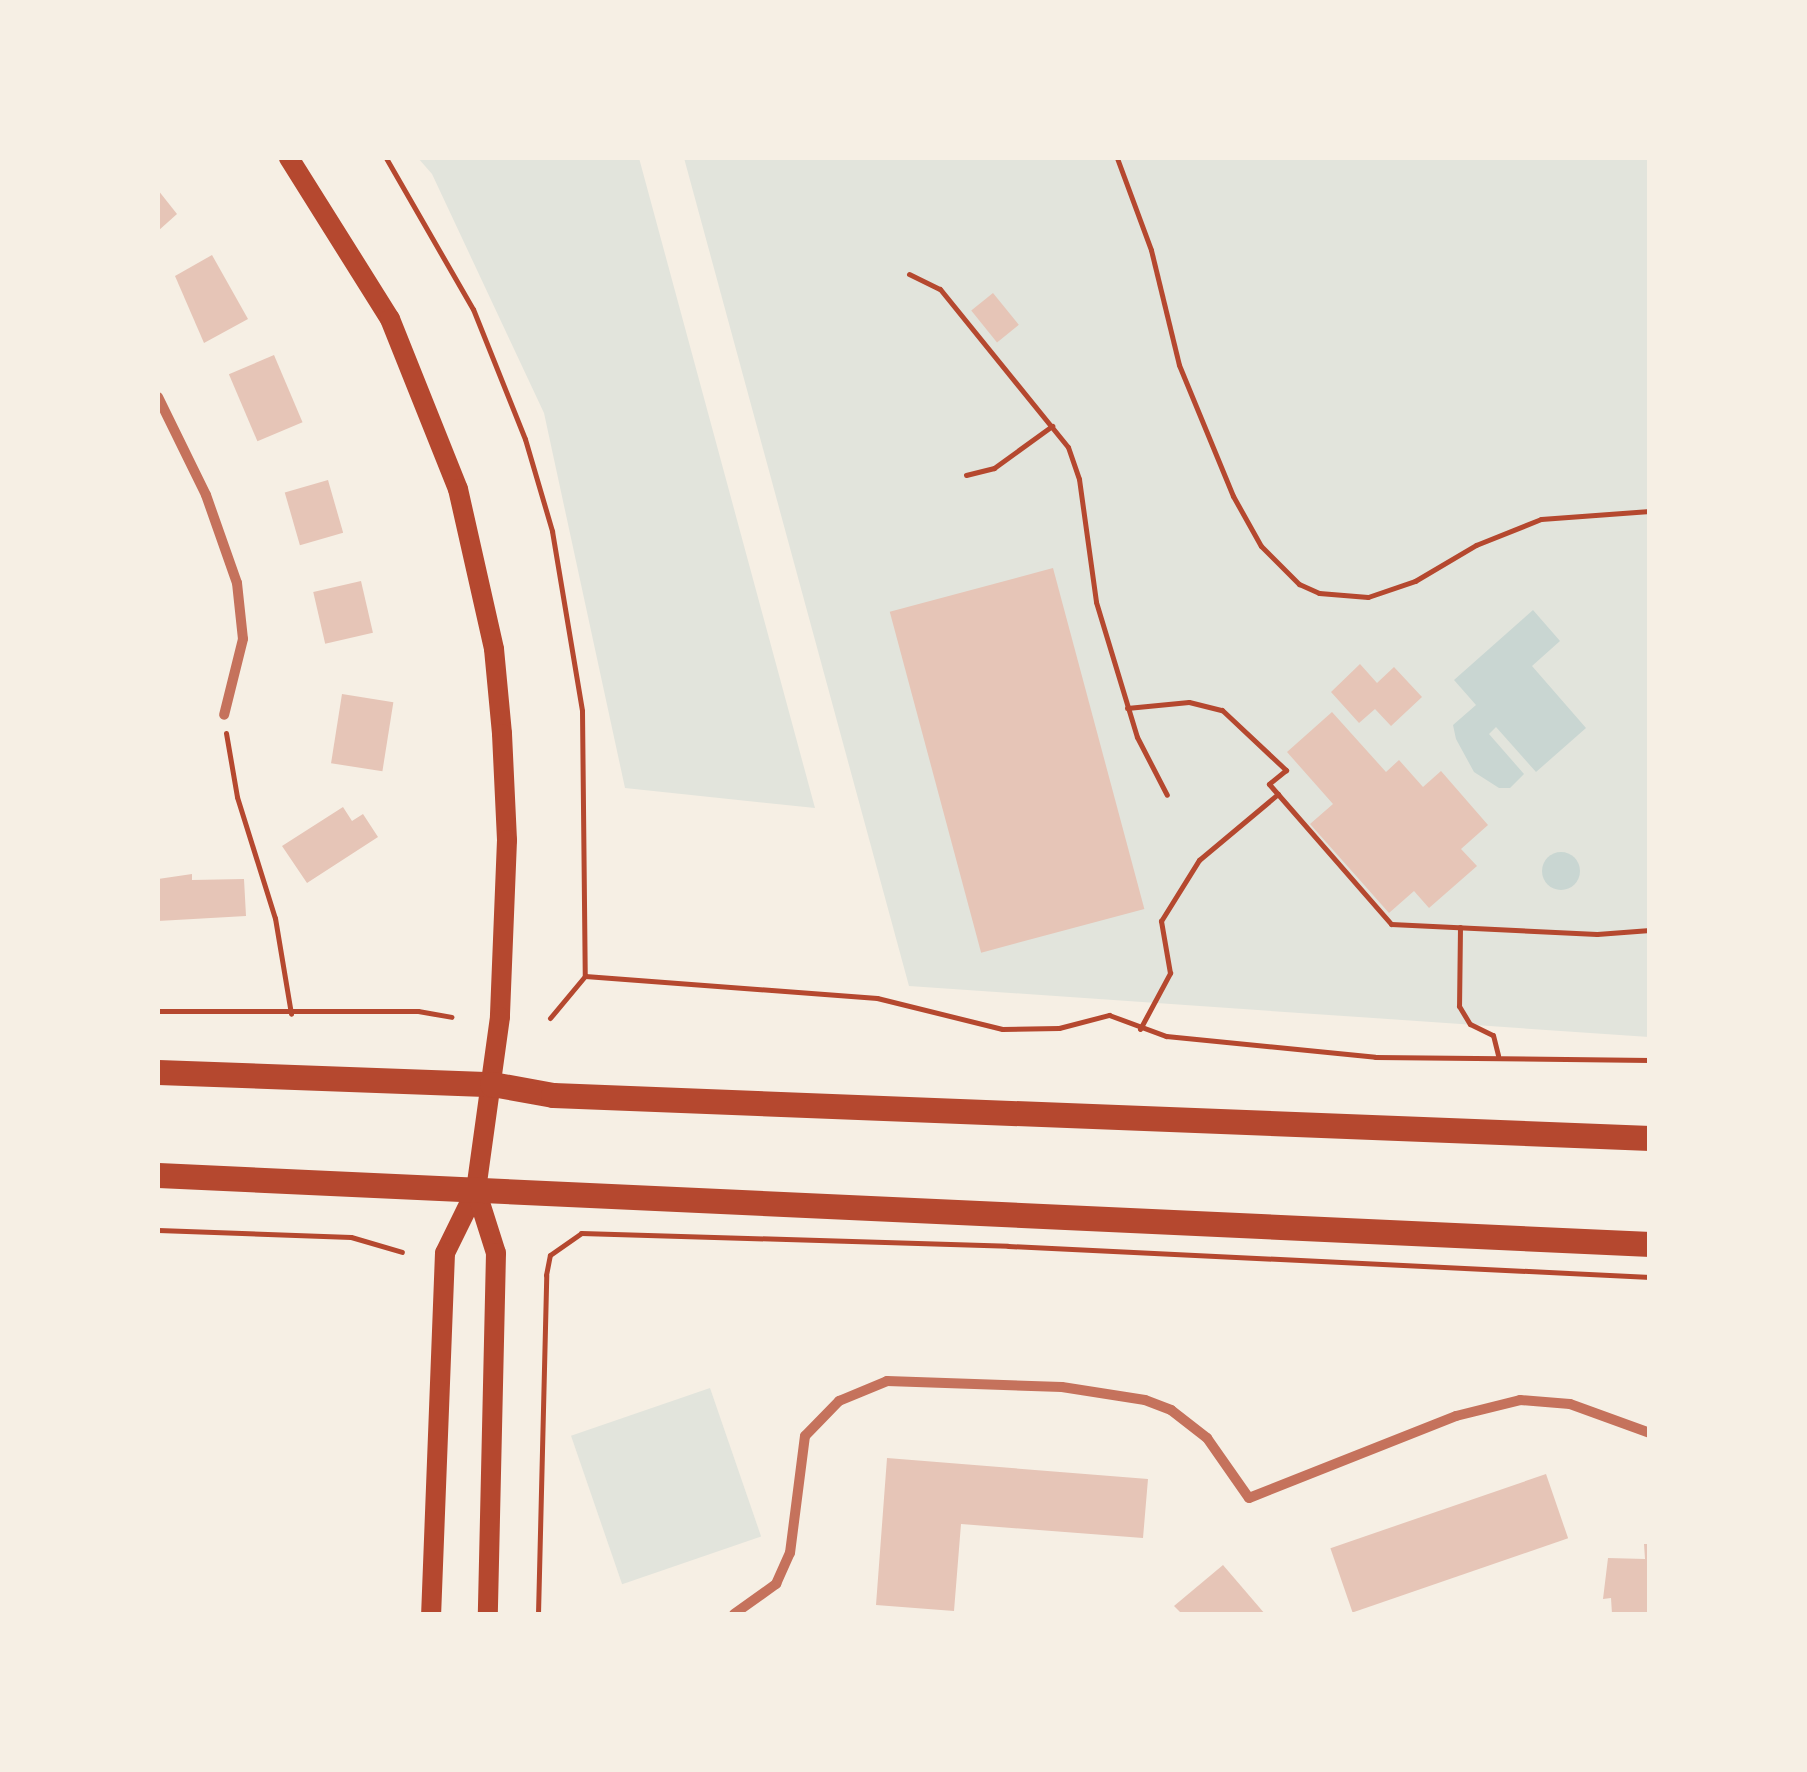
<!DOCTYPE html>
<style>
body{margin:0}
#map{position:relative;width:1807px;height:1772px;overflow:hidden;background:#f6efe4;font-family:"IBM Plex Sans",sans-serif}
div>[style]{position:absolute}
[style*='--x']{left:calc(var(--x)*1px);top:calc(var(--y)*1px);width:calc(var(--w)*1px);rotate:calc(var(--a)*1deg)}
.green>*{inset:0;background:#e2e4dc;transform-origin:0 0}
.water>*{inset:0;background:#c9d6d2}
.round{border-radius:50%}
.building>*{inset:0;background:#e6c5b7;transform-origin:0 0}
.path>*{height:5px;margin:-2.5px;padding:0 2.5px;transform-origin:2.5px;border-radius:2.5px;background:#b5482f}
.minor>*{height:10px;margin:-5px;padding:0 5px;transform-origin:5px;border-radius:5px;background:#c5725c}
.secondary>*{height:20px;margin:-10px;padding:0 10px;transform-origin:10px;border-radius:10px;background:#b5482f}
.trunk>*{height:25px;margin:-12.5px;padding:0 12.5px;transform-origin:12.5px;border-radius:12.5px;background:#b5482f}
span{translate:-50% -50%;white-space:nowrap;text-align:center;line-height:1.15;-webkit-text-stroke:9px #f6efe4;paint-order:stroke}
.frame{position:absolute;inset:0;border:160px solid #f6efe4;pointer-events:none}
</style>
<div id="map">
<div class="green">
<i style="clip-path:polygon(418px 158px,639px 158px,815px 808px,625px 788px,544px 413px,432px 174px)"></i>
<i style="clip-path:polygon(684px 158px,1649px 158px,1649px 1037px,909px 986px)"></i>
<i style="left:710px;top:1388px;width:157px;height:147px;rotate:71deg"></i>
</div>
<div class="water">
<i style="clip-path:polygon(1533px 610px,1560px 641px,1532px 666px,1586px 728px,1536px 772px,1496px 727px,1489px 734px,1524px 774px,1510px 788px,1499px 788px,1474px 772px,1456px 739px,1453px 725px,1476px 705px,1454px 680px)"></i>
<i class="round" style="left:1542px;top:852px;width:38px;height:38px"></i>
</div>
<div class="building">
<i style="clip-path:polygon(158px 190px,177px 214px,158px 231px)"></i>
<i style="clip-path:polygon(212px 255px,248px 319px,204px 343px,175px 276px)"></i>
<i style="left:993px;top:293px;width:41px;height:28px;rotate:51deg"></i>
<i style="left:274px;top:355px;width:73px;height:49px;rotate:67deg"></i>
<i style="left:328px;top:480px;width:55px;height:45px;rotate:74deg"></i>
<i style="left:1053px;top:568px;width:353px;height:169px;rotate:75deg"></i>
<i style="left:361px;top:581px;width:53px;height:49px;rotate:77deg"></i>
<i style="clip-path:polygon(1360px 664px,1377px 683px,1394px 667px,1422px 697px,1391px 726px,1375px 709px,1359px 723px,1331px 692px)"></i>
<i style="left:342px;top:694px;width:52px;height:70px;rotate:9deg"></i>
<i style="clip-path:polygon(1332px 712px,1386px 772px,1399px 760px,1423px 787px,1441px 771px,1488px 825px,1461px 849px,1477px 866px,1429px 908px,1414px 891px,1389px 913px,1310px 824px,1333px 804px,1287px 752px)"></i>
<i style="clip-path:polygon(343px 807px,352px 821px,363px 814px,378px 837px,307px 883px,282px 846px)"></i>
<i style="clip-path:polygon(192px 874px,192px 880px,244px 879px,246px 916px,158px 921px,158px 879px)"></i>
<i style="clip-path:polygon(887px 1458px,1148px 1479px,1143px 1538px,961px 1524px,954px 1611px,876px 1605px)"></i>
<i style="left:1546px;top:1474px;width:68px;height:228px;rotate:71deg"></i>
<i style="clip-path:polygon(1644px 1544px,1650px 1544px,1650px 1614px,1612px 1614px,1611px 1598px,1603px 1599px,1608px 1558px,1645px 1559px)"></i>
<i style="clip-path:polygon(1223px 1565px,1265px 1614px,1182px 1614px,1174px 1606px)"></i>
</div>
<div class="path">
<i style="--x:386;--y:158;--w:174;--a:60.1"></i>
<i style="--x:473;--y:309;--w:140;--a:68.2"></i>
<i style="--x:525;--y:439;--w:96;--a:73.6"></i>
<i style="--x:552;--y:531;--w:182;--a:80.5"></i>
<i style="--x:582;--y:711;--w:265;--a:89.4"></i>
<i style="--x:1117;--y:158;--w:98;--a:69.7"></i>
<i style="--x:1151;--y:250;--w:118;--a:76.3"></i>
<i style="--x:1179;--y:365;--w:142;--a:67.6"></i>
<i style="--x:1233;--y:496;--w:57;--a:60.8"></i>
<i style="--x:1261;--y:546;--w:54;--a:45"></i>
<i style="--x:1299;--y:584;--w:22;--a:24"></i>
<i style="--x:1319;--y:593;--w:49;--a:4.7"></i>
<i style="--x:1368;--y:597;--w:50;--a:-18.8"></i>
<i style="--x:1415;--y:581;--w:71;--a:-30.5"></i>
<i style="--x:1476;--y:545;--w:70;--a:-21.8"></i>
<i style="--x:1541;--y:519;--w:109;--a:-4.2"></i>
<i style="--x:909;--y:274;--w:34;--a:26"></i>
<i style="--x:940;--y:289;--w:203;--a:51"></i>
<i style="--x:1068;--y:447;--w:34;--a:71"></i>
<i style="--x:1079;--y:479;--w:124;--a:82.1"></i>
<i style="--x:1096;--y:602;--w:141;--a:73.1"></i>
<i style="--x:1137;--y:737;--w:65;--a:62.7"></i>
<i style="--x:966;--y:475;--w:29;--a:-14"></i>
<i style="--x:994;--y:468;--w:72;--a:-35.9"></i>
<i style="--x:1127;--y:708;--w:62;--a:-5.5"></i>
<i style="--x:1189;--y:702;--w:34;--a:14"></i>
<i style="--x:1222;--y:710;--w:88;--a:43.2"></i>
<i style="--x:1286;--y:770;--w:22;--a:141"></i>
<i style="--x:1269;--y:784;--w:186;--a:48.9"></i>
<i style="--x:1391;--y:924;--w:206;--a:2.8"></i>
<i style="--x:1597;--y:934;--w:53;--a:-4.3"></i>
<i style="--x:226;--y:733;--w:65;--a:80.2"></i>
<i style="--x:237;--y:797;--w:127;--a:72.6"></i>
<i style="--x:275;--y:918;--w:97;--a:80.5"></i>
<i style="--x:1460;--y:927;--w:79;--a:90.7"></i>
<i style="--x:1459;--y:1006;--w:21;--a:59"></i>
<i style="--x:1470;--y:1024;--w:25;--a:26"></i>
<i style="--x:1493;--y:1035;--w:21;--a:76"></i>
<i style="--x:158;--y:1011;--w:260;--a:0"></i>
<i style="--x:418;--y:1011;--w:34;--a:10"></i>
<i style="--x:550;--y:1018;--w:55;--a:-50.2"></i>
<i style="--x:585;--y:976;--w:293;--a:4.3"></i>
<i style="--x:877;--y:998;--w:129;--a:13.9"></i>
<i style="--x:1002;--y:1029;--w:57;--a:-1"></i>
<i style="--x:1059;--y:1028;--w:52;--a:-14.6"></i>
<i style="--x:1109;--y:1015;--w:61;--a:20.2"></i>
<i style="--x:1166;--y:1036;--w:210;--a:5.7"></i>
<i style="--x:1375;--y:1057;--w:275;--a:0.6"></i>
<i style="--x:1140;--y:1029;--w:64;--a:-61.8"></i>
<i style="--x:1170;--y:973;--w:53;--a:-99.8"></i>
<i style="--x:1161;--y:921;--w:72;--a:-58.1"></i>
<i style="--x:1199;--y:860;--w:103;--a:-39.9"></i>
<i style="--x:158;--y:1230;--w:193;--a:2.1"></i>
<i style="--x:351;--y:1237;--w:53;--a:16.4"></i>
<i style="--x:538;--y:1614;--w:339;--a:-88.6"></i>
<i style="--x:546;--y:1275;--w:20;--a:-79"></i>
<i style="--x:550;--y:1255;--w:38;--a:-35"></i>
<i style="--x:581;--y:1233;--w:427;--a:1.7"></i>
<i style="--x:1008;--y:1246;--w:643;--a:2.76"></i>
</div>
<div class="minor">
<i style="--x:158;--y:397;--w:109;--a:63.9"></i>
<i style="--x:206;--y:495;--w:93;--a:70.6"></i>
<i style="--x:237;--y:583;--w:56;--a:83.9"></i>
<i style="--x:243;--y:639;--w:78;--a:104"></i>
<i style="--x:734;--y:1614;--w:52;--a:-35.5"></i>
<i style="--x:776;--y:1584;--w:34;--a:-66"></i>
<i style="--x:790;--y:1553;--w:118;--a:-82.7"></i>
<i style="--x:805;--y:1436;--w:49;--a:-45.8"></i>
<i style="--x:839;--y:1401;--w:52;--a:-22.6"></i>
<i style="--x:887;--y:1381;--w:175;--a:2"></i>
<i style="--x:1062;--y:1387;--w:84;--a:8.9"></i>
<i style="--x:1145;--y:1400;--w:28;--a:21"></i>
<i style="--x:1171;--y:1410;--w:46;--a:37.9"></i>
<i style="--x:1207;--y:1438;--w:73;--a:55"></i>
<i style="--x:1249;--y:1498;--w:223;--a:-21.6"></i>
<i style="--x:1456;--y:1416;--w:66;--a:-14"></i>
<i style="--x:1520;--y:1400;--w:50;--a:4.6"></i>
<i style="--x:1570;--y:1404;--w:85;--a:19.9"></i>
</div>
<div class="secondary">
<i style="--x:289;--y:158;--w:190;--a:57.9"></i>
<i style="--x:390;--y:319;--w:183;--a:68.2"></i>
<i style="--x:458;--y:489;--w:164;--a:77.3"></i>
<i style="--x:494;--y:649;--w:85;--a:84.6"></i>
<i style="--x:502;--y:734;--w:106;--a:87.3"></i>
<i style="--x:507;--y:840;--w:177;--a:92.3"></i>
<i style="--x:500;--y:1017;--w:175;--a:97.9"></i>
<i style="--x:476;--y:1190;--w:70;--a:116.2"></i>
<i style="--x:445;--y:1253;--w:361;--a:92.2"></i>
<i style="--x:476;--y:1190;--w:66;--a:72.4"></i>
<i style="--x:496;--y:1253;--w:361;--a:91.3"></i>
</div>
<div class="trunk">
<i style="--x:158;--y:1072;--w:334;--a:2.1"></i>
<i style="--x:492;--y:1084;--w:62;--a:10.2"></i>
<i style="--x:553;--y:1095;--w:1098;--a:2.24"></i>
<i style="--x:158;--y:1175;--w:1494;--a:2.65"></i>
</div>
<div class="frame"></div>
</div>
